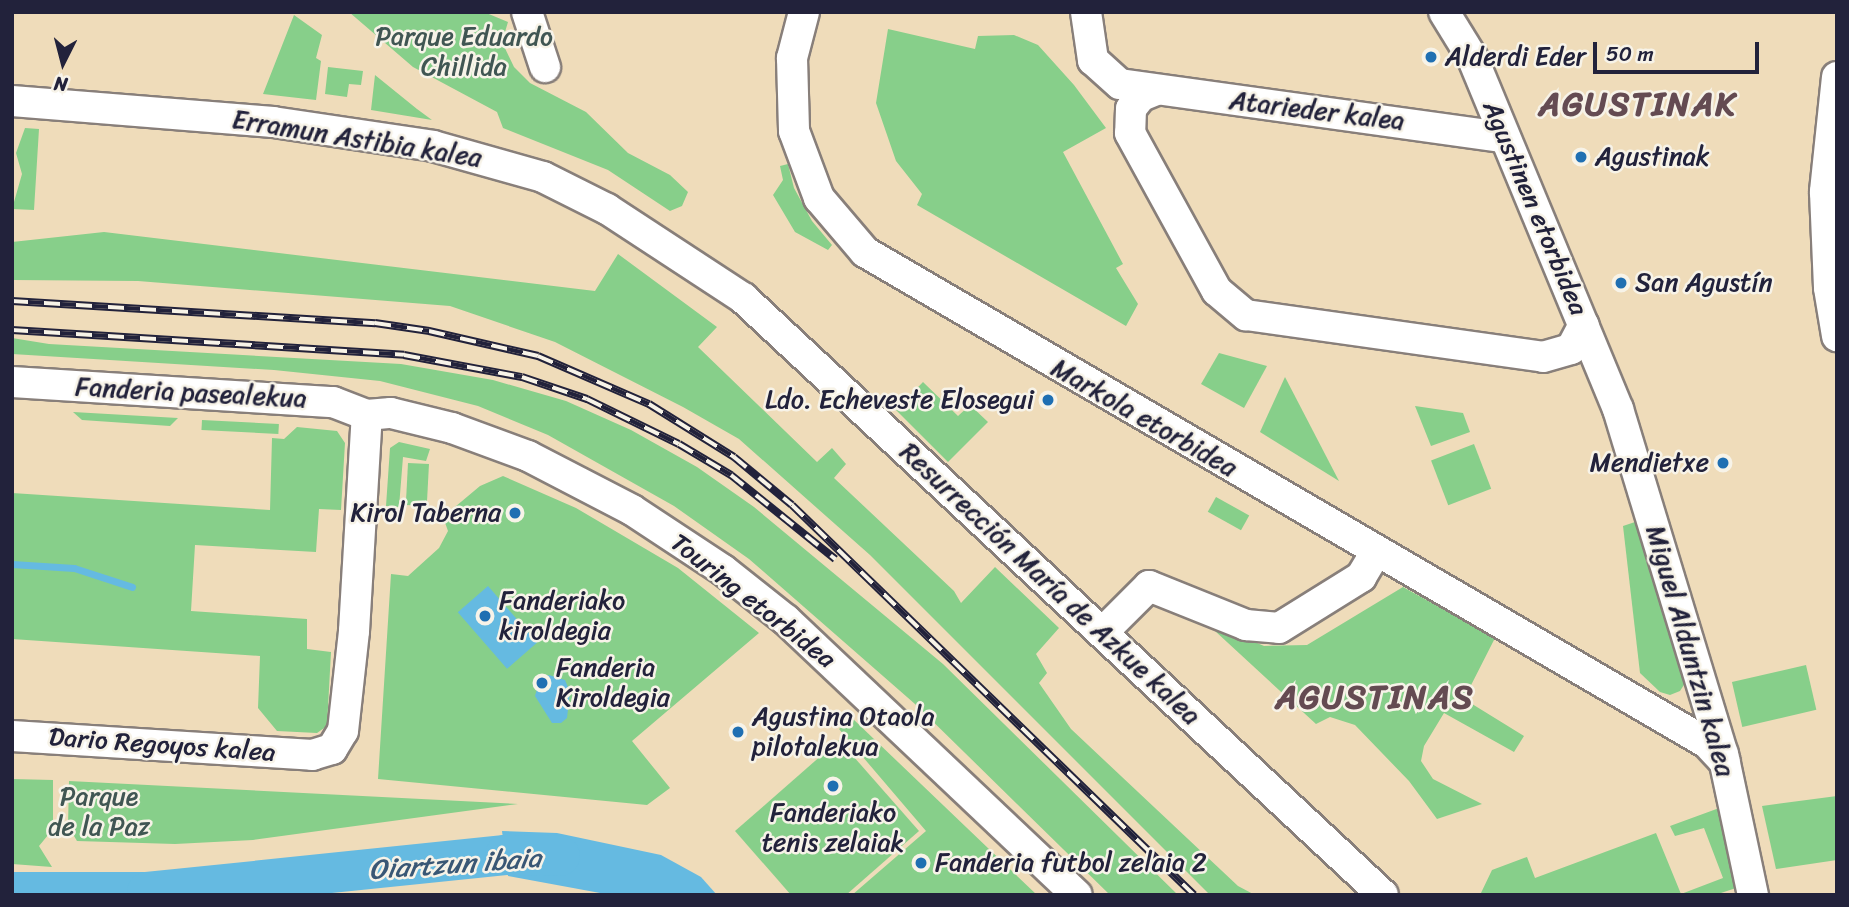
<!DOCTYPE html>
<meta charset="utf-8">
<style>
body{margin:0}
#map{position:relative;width:1849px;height:907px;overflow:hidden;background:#efdcba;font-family:Sriracha,sans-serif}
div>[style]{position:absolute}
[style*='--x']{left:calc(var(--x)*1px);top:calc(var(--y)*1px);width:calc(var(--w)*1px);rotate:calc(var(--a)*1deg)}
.green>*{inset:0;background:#87cf8a;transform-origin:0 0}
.water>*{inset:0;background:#65bae1;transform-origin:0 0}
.stream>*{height:7px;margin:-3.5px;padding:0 3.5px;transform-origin:3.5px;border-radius:3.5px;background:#65bae1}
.river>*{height:40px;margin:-20px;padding:0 20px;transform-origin:20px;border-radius:20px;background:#65bae1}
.roads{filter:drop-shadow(2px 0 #887f7a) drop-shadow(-2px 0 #887f7a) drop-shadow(0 2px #887f7a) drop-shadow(0 -2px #887f7a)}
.minor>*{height:30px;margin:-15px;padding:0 15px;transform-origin:15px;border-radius:15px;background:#fff}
.rail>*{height:8px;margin-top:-4px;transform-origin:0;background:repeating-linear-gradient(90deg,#f7f3e8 0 16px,#22223b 0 32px);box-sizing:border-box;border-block:2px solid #22223b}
.dots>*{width:19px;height:19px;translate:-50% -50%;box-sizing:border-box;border:4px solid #f7f3e8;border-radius:50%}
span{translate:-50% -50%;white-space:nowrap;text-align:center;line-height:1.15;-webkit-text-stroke:5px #f7f3e8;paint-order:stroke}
.park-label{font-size:26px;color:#405653}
.poi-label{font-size:26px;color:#22223b}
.left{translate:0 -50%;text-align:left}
.right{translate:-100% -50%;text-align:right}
.street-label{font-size:26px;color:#22223b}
.water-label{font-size:28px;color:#395775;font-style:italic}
.district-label{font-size:33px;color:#644b52;font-weight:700;letter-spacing:2px}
.frame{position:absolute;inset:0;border:14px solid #22223b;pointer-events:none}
.north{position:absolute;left:28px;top:28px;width:70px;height:70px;-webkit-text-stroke:5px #f7f3e8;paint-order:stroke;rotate:186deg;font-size:19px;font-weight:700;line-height:28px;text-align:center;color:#22223b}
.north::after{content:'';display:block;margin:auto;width:24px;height:32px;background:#22223b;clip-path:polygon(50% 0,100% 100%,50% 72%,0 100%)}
.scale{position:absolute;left:1593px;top:42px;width:166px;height:32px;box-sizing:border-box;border:4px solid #22223b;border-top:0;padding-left:9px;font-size:21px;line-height:24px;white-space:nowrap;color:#22223b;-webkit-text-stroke:5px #f7f3e8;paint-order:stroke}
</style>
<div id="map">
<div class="green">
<i style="clip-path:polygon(349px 12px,484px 12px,508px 22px,502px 42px,514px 67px,530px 83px,586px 112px,628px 153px,670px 175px,688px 192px,682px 206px,670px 211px,608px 170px,503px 128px,497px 112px,413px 67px)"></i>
<i style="clip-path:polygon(294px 15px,322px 35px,316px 58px,321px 61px,316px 100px,263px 94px)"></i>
<i style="clip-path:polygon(888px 29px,975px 49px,978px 36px,1014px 35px,1038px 45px,1074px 85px,1106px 128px,1063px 152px,1123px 264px,1116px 268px,1138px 304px,1126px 326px,917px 205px,922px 194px,896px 161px,876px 103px)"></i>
<i style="clip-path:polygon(328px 67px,363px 71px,361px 85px,349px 84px,347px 97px,325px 94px)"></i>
<i style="clip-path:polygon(375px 75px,417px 109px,432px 120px,371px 110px)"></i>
<i style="clip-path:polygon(25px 128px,39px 129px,34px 210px,12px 209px,22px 174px,16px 153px)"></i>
<i style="clip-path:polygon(788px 164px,794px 188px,812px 221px,832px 245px,828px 250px,795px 232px,773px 195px,783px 180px,780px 166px)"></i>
<i style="clip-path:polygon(104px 232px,595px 291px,618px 254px,717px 327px,698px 347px,817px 462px,832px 448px,846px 464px,834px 478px,954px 591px,961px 603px,995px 567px,1059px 628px,1036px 654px,1047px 673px,1039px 683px,1071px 729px,1238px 886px,1255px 895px,1210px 895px,870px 555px,739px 439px,683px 407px,555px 342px,450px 306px,138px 281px,12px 280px,12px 242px)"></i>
<i style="clip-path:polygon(12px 338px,49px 344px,401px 364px,493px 380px,566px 401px,631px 430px,697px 467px,754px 507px,943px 664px,1178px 895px,1110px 895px,915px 704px,749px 559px,674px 506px,548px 435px,478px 406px,380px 381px,274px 370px,12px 354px)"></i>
<i style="clip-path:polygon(1219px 353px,1267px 366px,1244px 408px,1201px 384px)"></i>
<i style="clip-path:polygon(1285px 377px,1339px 481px,1260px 432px)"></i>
<i style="clip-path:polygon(923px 382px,958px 416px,970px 405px,988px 422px,948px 462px,896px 410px)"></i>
<i style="clip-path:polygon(1415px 406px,1463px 413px,1470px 432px,1431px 446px)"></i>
<i style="clip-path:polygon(73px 412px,178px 418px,170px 426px,82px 420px)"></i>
<i style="left:202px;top:420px;width:77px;height:10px;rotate:3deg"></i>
<i style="clip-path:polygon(297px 427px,337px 431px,345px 443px,341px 510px,319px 509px,316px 552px,195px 545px,191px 611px,307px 619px,307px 649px,331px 652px,327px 726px,317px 733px,277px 731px,258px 708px,260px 656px,12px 639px,12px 493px,270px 510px,272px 438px,284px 439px)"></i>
<i style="clip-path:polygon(399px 442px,430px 449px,426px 461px,403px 457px,399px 507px,386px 506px,390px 448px)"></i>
<i style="left:1474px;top:444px;width:48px;height:46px;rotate:69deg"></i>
<i style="left:408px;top:463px;width:21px;height:42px;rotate:3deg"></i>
<i style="clip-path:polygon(503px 476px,576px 508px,678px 568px,759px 633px,632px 741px,670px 788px,647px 805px,378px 779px,391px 574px,408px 576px,439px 548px,448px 531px,443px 517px,480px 486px)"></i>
<i style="left:1216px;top:497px;width:38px;height:17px;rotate:29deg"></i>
<i style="clip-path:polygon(1641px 520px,1687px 680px,1680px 691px,1670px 695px,1660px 692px,1640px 673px,1623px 526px)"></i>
<i style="clip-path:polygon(1403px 587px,1495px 638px,1464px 699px,1524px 736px,1514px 752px,1444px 713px,1424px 746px,1421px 761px,1433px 779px,1482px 804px,1437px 819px,1409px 781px,1355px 725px,1330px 717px,1316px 724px,1202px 619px,1264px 646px,1307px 645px)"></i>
<i style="left:1806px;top:665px;width:46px;height:76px;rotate:77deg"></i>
<i style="clip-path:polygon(852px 718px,1037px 895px,852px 895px,926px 831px,839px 729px)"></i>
<i style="clip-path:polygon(839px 740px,919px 831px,846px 895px,791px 895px,735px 831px)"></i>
<i style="clip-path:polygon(12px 779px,53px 780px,53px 829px,39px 846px,52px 867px,12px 864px)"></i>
<i style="clip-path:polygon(69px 781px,518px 804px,253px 840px,175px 844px,77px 841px,68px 826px)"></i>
<i style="clip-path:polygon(1837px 796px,1837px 860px,1776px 869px,1762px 806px)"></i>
<i style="clip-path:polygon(1722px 807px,1736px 888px,1715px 895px,1480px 895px,1492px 870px,1527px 857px,1535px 878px,1656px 833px,1681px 894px,1723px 878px,1704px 828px,1675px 836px,1670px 826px)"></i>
</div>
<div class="water">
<i style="left:488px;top:586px;width:75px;height:40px;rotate:49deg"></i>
<i style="clip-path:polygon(549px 675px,565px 680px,570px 692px,567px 718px,561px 723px,552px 723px,535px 696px,540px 679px)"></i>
<i style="clip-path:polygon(502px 831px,557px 833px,661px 855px,701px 877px,717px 895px,611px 895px,508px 876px)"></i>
</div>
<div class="stream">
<i style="--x:12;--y:564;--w:62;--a:3.7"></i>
<i style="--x:74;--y:568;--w:61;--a:18.1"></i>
</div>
<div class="river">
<i style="--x:12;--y:892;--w:135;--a:0"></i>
<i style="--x:147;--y:892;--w:360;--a:-5.9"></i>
<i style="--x:505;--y:855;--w:55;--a:1"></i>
</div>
<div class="roads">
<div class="minor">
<i style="--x:527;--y:12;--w:58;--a:71.9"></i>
<i style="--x:804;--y:12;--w:48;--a:104.6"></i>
<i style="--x:792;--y:58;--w:73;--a:88.4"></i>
<i style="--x:794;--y:131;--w:72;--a:69.5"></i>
<i style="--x:819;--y:198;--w:71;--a:49.6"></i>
<i style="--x:865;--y:252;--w:975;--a:30.25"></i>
<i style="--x:1707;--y:743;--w:26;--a:47"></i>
<i style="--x:1086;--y:12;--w:49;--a:81.7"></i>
<i style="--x:1093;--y:60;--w:36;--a:42"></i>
<i style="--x:1120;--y:84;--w:388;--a:7.9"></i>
<i style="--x:1444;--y:12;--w:55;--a:58.3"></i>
<i style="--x:1473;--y:59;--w:379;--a:67.5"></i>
<i style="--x:1618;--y:409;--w:361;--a:73.1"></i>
<i style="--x:1723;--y:754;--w:144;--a:78"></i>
<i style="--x:1837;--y:77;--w:116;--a:96"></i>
<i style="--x:1825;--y:192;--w:96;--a:87.6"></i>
<i style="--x:1829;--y:288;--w:49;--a:80.5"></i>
<i style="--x:1156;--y:90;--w:16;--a:158"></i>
<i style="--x:1141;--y:96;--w:16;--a:128"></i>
<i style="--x:1131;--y:109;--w:24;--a:92"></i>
<i style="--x:1130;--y:133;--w:180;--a:61.2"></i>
<i style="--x:1217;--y:291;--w:38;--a:40"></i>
<i style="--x:1246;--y:315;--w:300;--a:8"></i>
<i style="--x:1543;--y:357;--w:29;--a:-16"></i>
<i style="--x:1571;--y:349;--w:27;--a:-62"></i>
<i style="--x:12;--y:101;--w:262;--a:4.6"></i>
<i style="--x:273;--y:122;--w:162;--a:8.5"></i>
<i style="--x:433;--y:146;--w:114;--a:15.7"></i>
<i style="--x:543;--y:177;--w:72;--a:26.6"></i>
<i style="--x:607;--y:209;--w:163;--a:33.2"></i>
<i style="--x:743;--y:298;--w:875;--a:43.01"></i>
<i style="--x:12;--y:382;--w:322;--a:3.6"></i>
<i style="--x:333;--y:402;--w:36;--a:21"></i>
<i style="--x:367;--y:415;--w:24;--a:-5"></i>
<i style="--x:391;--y:413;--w:63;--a:13.8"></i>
<i style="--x:452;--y:428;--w:81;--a:20.2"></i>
<i style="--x:528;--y:456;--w:117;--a:27.4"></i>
<i style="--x:632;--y:510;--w:109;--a:33.4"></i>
<i style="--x:723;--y:570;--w:80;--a:38.4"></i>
<i style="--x:786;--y:620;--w:400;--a:43.4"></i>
<i style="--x:1103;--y:632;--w:65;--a:-45"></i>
<i style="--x:1149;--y:586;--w:105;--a:21.9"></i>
<i style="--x:1246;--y:625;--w:33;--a:5"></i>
<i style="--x:1279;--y:628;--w:97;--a:-31.9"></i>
<i style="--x:1361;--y:577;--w:29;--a:-59"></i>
<i style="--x:12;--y:736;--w:301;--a:3.6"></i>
<i style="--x:312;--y:755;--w:21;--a:-17"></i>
<i style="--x:332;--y:749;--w:21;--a:-59"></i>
<i style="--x:343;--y:731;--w:101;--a:-83.7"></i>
<i style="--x:354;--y:631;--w:216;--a:-86.6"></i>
</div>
</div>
<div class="rail">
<i style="--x:12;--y:301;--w:364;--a:3.5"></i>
<i style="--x:375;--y:323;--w:55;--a:8.4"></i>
<i style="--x:429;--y:331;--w:112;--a:12.9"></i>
<i style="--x:538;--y:356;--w:121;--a:23.4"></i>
<i style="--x:649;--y:404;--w:100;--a:31.9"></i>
<i style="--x:734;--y:457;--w:75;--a:39.6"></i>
<i style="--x:792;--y:505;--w:560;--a:44.13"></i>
<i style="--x:12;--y:330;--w:393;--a:3.6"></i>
<i style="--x:404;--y:355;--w:120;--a:10.6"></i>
<i style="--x:522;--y:377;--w:69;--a:18.7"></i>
<i style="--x:587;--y:399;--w:102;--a:26.1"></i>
<i style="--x:679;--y:444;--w:61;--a:30.8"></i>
<i style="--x:731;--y:475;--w:134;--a:38.9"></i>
</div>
<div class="dots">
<i style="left:1431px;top:57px;background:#1f6fb2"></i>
<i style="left:1581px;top:157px;background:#1f6fb2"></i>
<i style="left:1621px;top:283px;background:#1f6fb2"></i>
<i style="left:1048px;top:400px;background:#1f6fb2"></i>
<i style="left:1723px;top:463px;background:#1f6fb2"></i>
<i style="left:515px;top:513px;background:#1f6fb2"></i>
<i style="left:485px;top:616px;background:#1f6fb2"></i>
<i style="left:542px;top:683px;background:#1f6fb2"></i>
<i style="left:738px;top:732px;background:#1f6fb2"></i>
<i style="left:833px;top:786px;background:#1f6fb2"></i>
<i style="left:921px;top:863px;background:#1f6fb2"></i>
</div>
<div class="park-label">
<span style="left:464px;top:52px">Parque Eduardo<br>Chillida</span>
<span style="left:99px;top:812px">Parque<br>de la Paz</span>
</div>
<div class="poi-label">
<span class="left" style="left:1445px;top:57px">Alderdi Eder</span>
<span class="left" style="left:1595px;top:157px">Agustinak</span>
<span class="left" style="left:1635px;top:283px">San Agustín</span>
<span class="right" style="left:1034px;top:400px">Ldo. Echeveste Elosegui</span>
<span class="right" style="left:1709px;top:463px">Mendietxe</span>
<span class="right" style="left:501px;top:513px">Kirol Taberna</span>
<span class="left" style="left:499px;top:616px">Fanderiako<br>kiroldegia</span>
<span class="left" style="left:556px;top:683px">Fanderia<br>Kiroldegia</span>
<span class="left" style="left:752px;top:732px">Agustina Otaola<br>pilotalekua</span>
<span style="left:833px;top:828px">Fanderiako<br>tenis zelaiak</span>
<span class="left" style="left:935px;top:863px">Fanderia futbol zelaia 2</span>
</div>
<div class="street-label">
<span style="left:1317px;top:111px;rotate:7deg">Atarieder kalea</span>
<span style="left:357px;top:139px;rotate:9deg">Erramun Astibia kalea</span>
<span style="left:1535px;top:208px;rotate:67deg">Agustinen etorbidea</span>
<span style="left:191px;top:393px;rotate:3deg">Fanderia pasealekua</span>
<span style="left:1144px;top:418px;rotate:30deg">Markola etorbidea</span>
<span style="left:1050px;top:584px;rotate:43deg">Resurrección María de Azkue kalea</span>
<span style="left:753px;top:601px;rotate:38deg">Touring etorbidea</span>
<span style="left:1690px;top:651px;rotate:74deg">Miguel Alduntzin kalea</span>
<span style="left:162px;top:745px;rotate:4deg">Dario Regoyos kalea</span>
</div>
<div class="water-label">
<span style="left:455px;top:864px;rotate:-4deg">Oiartzun ibaia</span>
</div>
<div class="district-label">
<span style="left:1638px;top:105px">AGUSTINAK</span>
<span style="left:1375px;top:698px">AGUSTINAS</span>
</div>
<div class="frame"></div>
<div class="north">N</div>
<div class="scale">50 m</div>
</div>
